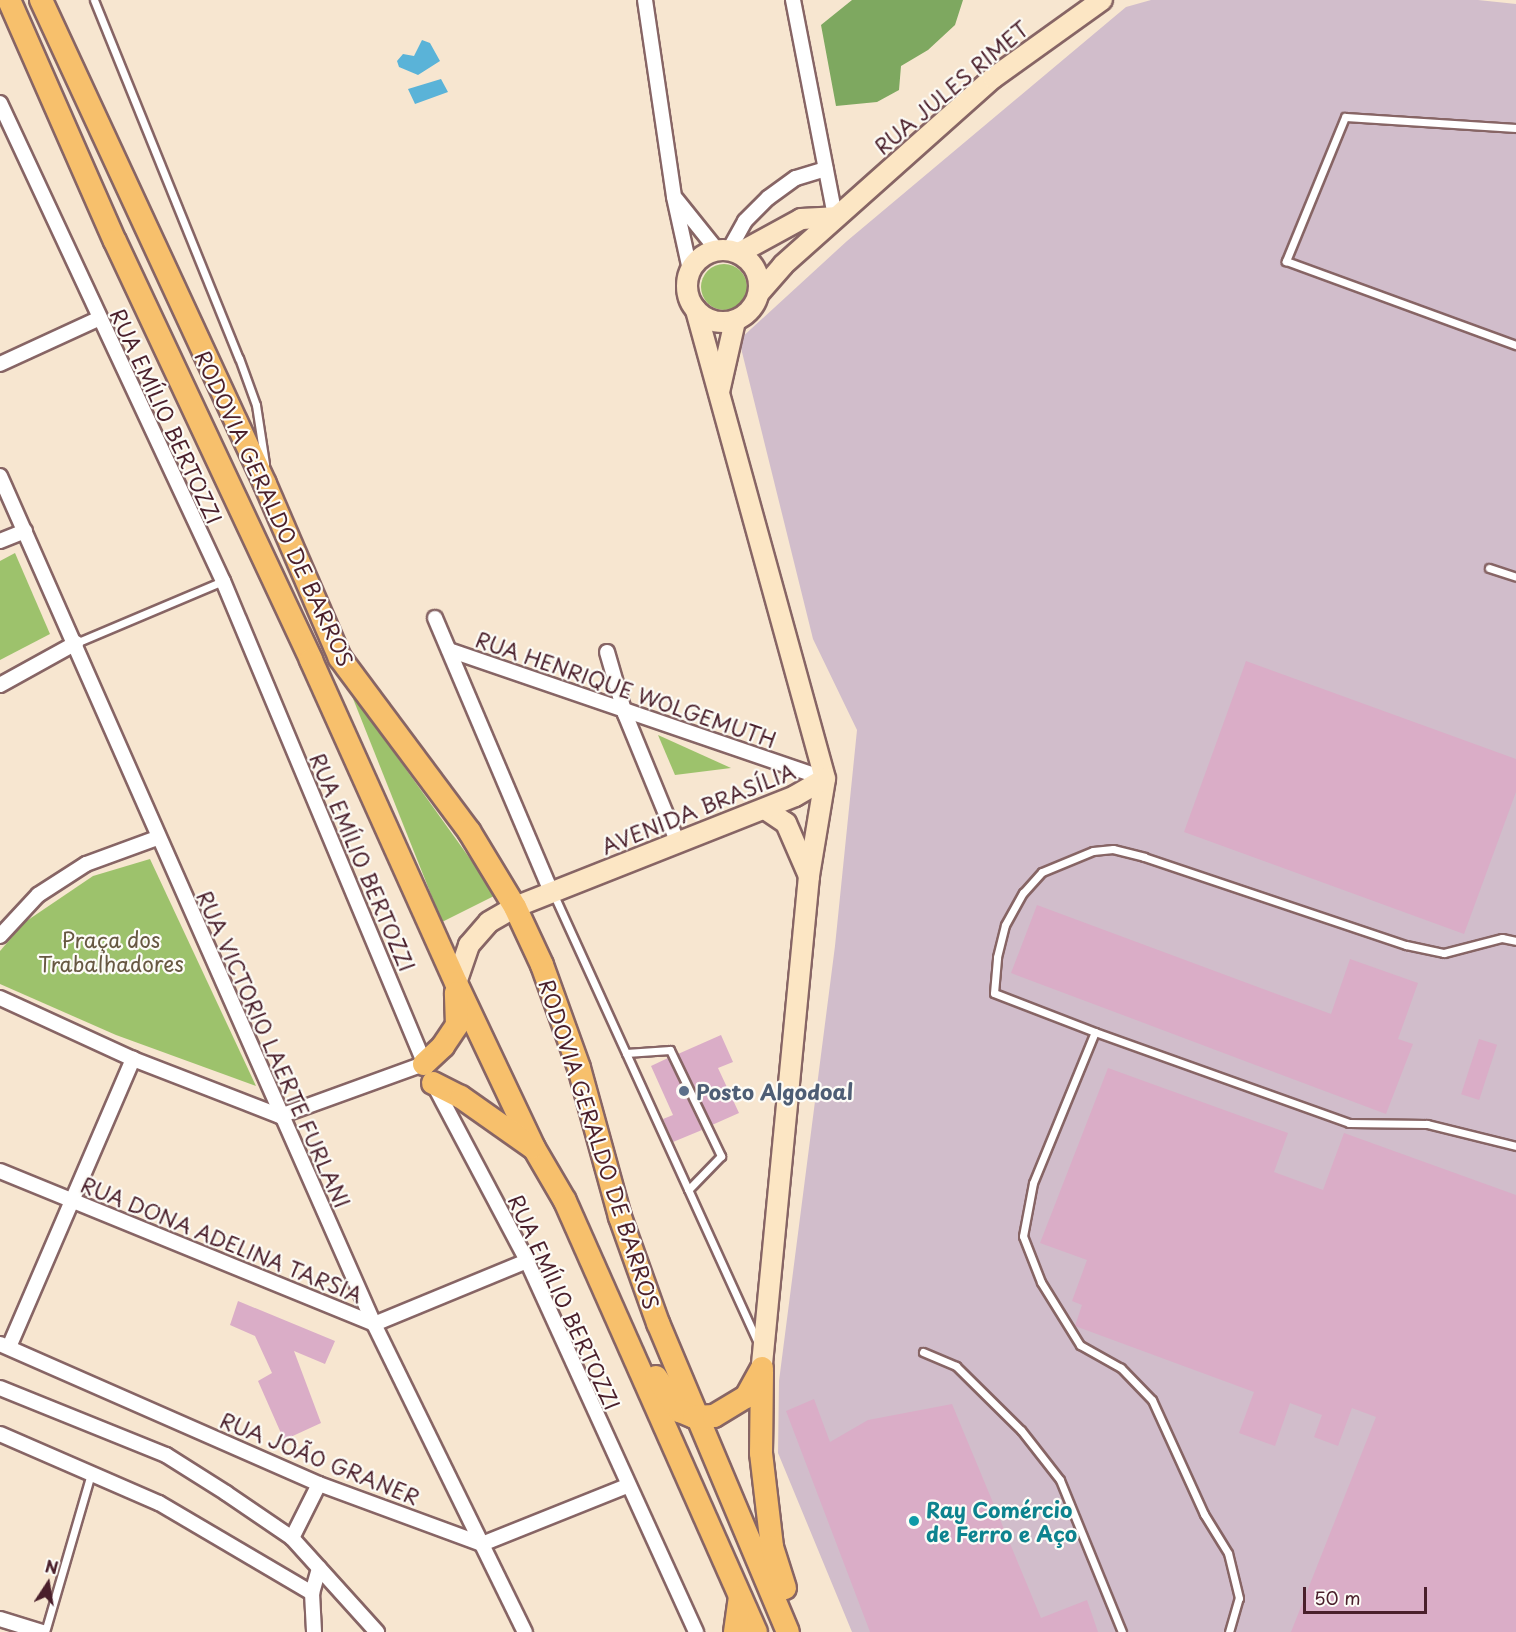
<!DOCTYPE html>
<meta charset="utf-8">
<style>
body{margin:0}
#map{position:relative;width:1516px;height:1632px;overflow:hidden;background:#f7e6d0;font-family:"Playpen Sans",sans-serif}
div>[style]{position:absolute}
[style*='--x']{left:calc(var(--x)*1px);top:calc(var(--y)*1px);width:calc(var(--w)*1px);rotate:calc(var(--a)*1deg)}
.industrial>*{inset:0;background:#d1bdcb}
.green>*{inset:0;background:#9dc26c}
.round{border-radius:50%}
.forest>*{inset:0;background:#7ea860}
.water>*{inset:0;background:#5ab3d8}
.building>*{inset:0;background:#daadc7;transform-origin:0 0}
.roads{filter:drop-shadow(2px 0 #876565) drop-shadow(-2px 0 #876565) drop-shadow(0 2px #876565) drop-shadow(0 -2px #876565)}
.service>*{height:7px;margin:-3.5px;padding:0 3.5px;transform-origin:3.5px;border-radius:3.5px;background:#fff}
.minor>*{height:14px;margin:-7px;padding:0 7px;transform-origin:7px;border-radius:7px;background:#fff}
.secondary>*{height:20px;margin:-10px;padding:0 10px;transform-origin:10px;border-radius:10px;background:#fce6c4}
.secondary>.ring{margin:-10px;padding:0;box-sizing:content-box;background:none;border:20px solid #fce6c4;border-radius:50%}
.trunk>*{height:22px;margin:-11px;padding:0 11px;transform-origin:11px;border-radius:11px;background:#f7c06c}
.dots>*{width:16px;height:16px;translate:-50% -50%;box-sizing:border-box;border:3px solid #fdfcf7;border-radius:50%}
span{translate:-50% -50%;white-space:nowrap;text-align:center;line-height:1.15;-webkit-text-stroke:4.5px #fdfcf7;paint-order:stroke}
.street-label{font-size:21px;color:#4a1f2b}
.park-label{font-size:21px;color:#675842}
.service-label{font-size:21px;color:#4e5e75;font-weight:700}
.left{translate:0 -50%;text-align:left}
.culture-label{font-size:21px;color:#0d838f;font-weight:700}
.north{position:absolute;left:18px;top:1554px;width:60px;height:60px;-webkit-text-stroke:4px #fdfcf7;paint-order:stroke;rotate:12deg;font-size:16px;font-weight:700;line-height:24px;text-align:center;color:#4a1f2b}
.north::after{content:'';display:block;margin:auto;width:21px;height:27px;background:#4a1f2b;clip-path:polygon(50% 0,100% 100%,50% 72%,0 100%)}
.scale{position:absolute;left:1303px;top:1587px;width:124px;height:27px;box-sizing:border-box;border:3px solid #4a1f2b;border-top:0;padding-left:8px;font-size:18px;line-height:21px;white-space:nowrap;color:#4a1f2b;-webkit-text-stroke:4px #fdfcf7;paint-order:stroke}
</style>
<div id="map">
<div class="industrial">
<i style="clip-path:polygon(1151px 0,1478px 0,1516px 4px,1516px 1632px,852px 1632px,778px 1453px,779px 1381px,835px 946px,857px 730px,813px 639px,739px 340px,847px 241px,1126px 7px)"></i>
</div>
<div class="green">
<i class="round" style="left:701px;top:264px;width:46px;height:46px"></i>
<i style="clip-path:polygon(15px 553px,50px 634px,0 660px,0 561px)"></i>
<i style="clip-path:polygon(350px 691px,496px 895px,442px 922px)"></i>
<i style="clip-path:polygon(658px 735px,731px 768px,675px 775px)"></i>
<i style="clip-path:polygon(150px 859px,256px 1086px,116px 1035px,0 984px,0 951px,25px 922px,93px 876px)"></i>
</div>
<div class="forest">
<i style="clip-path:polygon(852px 0,963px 0,955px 25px,928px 50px,901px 66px,899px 90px,877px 102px,836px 106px,821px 25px)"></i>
</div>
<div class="water">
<i style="clip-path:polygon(422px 40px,430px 43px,440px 61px,418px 75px,399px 67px,397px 61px,403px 54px,414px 56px)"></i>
<i style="clip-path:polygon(441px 79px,448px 92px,415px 104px,408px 89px)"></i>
</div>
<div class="building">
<i style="clip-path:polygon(1246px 661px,1516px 759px,1516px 792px,1464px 934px,1184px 832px)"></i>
<i style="clip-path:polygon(1037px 905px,1331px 1014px,1350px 959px,1418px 983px,1398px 1039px,1413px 1044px,1386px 1114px,1011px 973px)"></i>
<i style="clip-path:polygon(721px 1035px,733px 1062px,718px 1068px,739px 1113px,712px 1125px,678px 1054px)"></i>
<i style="left:1479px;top:1039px;width:19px;height:58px;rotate:18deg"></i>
<i style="clip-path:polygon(668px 1058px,702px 1130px,673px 1142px,663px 1119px,673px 1115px,651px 1066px)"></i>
<i style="clip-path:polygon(1108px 1068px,1288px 1133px,1274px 1172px,1323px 1190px,1344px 1133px,1516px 1195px,1516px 1632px,1291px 1632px,1376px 1417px,1352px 1408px,1338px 1446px,1314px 1437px,1322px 1415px,1290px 1403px,1275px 1446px,1239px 1433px,1254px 1392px,1075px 1326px,1082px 1305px,1072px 1301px,1087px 1260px,1040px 1243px)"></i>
<i style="clip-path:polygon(238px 1301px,335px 1341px,325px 1364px,294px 1351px,321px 1423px,284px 1440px,258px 1381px,272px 1373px,255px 1336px,230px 1325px)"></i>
<i style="clip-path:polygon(814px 1399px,830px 1442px,868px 1420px,952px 1404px,1041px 1618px,1087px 1600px,1098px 1632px,870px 1632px,786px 1411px)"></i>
</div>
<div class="roads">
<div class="service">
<i style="--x:94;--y:0;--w:386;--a:68"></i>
<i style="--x:239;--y:358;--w:50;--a:70.1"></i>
<i style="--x:256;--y:405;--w:60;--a:81.3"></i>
<i style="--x:1516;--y:128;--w:171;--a:-176.3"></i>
<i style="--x:1345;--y:117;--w:156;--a:112.3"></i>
<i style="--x:1286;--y:261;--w:245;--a:20.1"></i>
<i style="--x:1489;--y:568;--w:28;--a:18"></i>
<i style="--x:76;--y:643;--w:160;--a:-22.9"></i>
<i style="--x:553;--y:893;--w:496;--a:65.5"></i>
<i style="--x:1095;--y:1032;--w:108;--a:-158.9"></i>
<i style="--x:994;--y:993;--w:36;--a:-85"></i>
<i style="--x:997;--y:957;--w:33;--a:-76"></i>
<i style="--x:1005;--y:925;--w:37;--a:-61"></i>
<i style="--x:1023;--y:893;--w:28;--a:-48"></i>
<i style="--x:1042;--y:872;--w:55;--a:-22.4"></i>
<i style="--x:1093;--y:851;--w:20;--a:-6"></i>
<i style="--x:1113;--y:849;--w:32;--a:14"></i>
<i style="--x:1144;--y:857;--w:276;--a:18.6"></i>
<i style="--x:1406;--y:945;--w:39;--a:12"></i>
<i style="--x:1444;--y:953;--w:60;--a:-14.5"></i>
<i style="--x:1502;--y:938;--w:14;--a:12"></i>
<i style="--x:626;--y:1053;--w:44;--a:-3.9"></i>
<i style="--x:670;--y:1050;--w:118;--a:64.3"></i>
<i style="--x:721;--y:1156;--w:47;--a:134.1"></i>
<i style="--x:923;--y:1352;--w:36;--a:23"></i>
<i style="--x:956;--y:1366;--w:91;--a:44.6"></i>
<i style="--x:1021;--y:1430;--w:63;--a:52"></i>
<i style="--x:1060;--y:1480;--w:164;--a:67.8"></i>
<i style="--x:45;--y:1632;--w:165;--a:-73.8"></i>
<i style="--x:1229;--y:1632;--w:35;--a:-74"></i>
<i style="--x:1239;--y:1598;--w:46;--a:-103.7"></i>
<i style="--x:1228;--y:1553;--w:46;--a:-121.6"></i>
<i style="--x:1204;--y:1514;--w:125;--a:-114.5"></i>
<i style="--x:1152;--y:1400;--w:45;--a:-134.1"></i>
<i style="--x:1121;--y:1368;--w:47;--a:-150.7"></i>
<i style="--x:1080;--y:1345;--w:74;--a:-121.8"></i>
<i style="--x:1041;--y:1282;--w:49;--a:-111.4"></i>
<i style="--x:1023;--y:1236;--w:54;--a:-79.3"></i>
<i style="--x:1033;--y:1183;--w:163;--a:-67.7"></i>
<i style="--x:1095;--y:1032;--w:270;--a:19.7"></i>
<i style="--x:1349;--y:1123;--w:78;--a:0.7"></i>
<i style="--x:1427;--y:1124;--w:92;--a:13.9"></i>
</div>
<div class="minor">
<i style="--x:645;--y:0;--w:199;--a:81.6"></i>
<i style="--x:674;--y:197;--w:75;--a:77.6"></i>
<i style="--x:793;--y:0;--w:221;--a:79"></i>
<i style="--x:0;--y:103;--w:527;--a:64.99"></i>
<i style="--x:223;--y:581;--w:527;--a:67.33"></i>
<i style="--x:676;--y:199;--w:65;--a:51.2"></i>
<i style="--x:729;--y:250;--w:33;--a:-61"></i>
<i style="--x:745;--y:221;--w:33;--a:-45"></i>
<i style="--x:768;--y:198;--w:34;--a:-36"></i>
<i style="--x:796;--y:178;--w:31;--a:-17"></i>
<i style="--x:0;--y:364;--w:108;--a:-24.7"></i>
<i style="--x:0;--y:476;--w:927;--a:66.2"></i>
<i style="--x:374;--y:1324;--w:343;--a:63.9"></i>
<i style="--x:0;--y:541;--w:27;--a:-22"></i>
<i style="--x:435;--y:618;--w:299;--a:67"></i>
<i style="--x:449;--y:650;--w:398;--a:18.9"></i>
<i style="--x:607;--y:652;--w:65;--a:73.8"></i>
<i style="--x:625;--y:714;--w:139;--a:67.7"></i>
<i style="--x:0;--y:685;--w:87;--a:-28.9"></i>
<i style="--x:0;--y:936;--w:56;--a:-47.2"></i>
<i style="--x:38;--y:895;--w:57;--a:-32.9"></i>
<i style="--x:86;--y:864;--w:76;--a:-20.1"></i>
<i style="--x:0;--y:998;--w:146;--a:24.6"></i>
<i style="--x:133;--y:1059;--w:158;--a:21.2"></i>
<i style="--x:280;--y:1116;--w:153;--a:-19.9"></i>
<i style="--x:434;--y:1085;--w:199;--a:62.1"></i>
<i style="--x:527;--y:1261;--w:408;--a:65.5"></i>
<i style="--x:0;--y:1171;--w:404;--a:22.2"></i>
<i style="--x:374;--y:1324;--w:165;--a:-22.4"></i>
<i style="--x:0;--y:1344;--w:348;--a:23.7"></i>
<i style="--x:319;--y:1484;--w:174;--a:20.2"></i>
<i style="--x:482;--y:1544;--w:156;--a:-21.8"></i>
<i style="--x:9;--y:1347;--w:314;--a:-66.7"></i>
<i style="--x:0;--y:1388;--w:179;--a:22"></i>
<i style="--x:166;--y:1455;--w:71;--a:32.3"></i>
<i style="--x:226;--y:1493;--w:80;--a:34.3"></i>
<i style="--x:292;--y:1538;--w:127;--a:47.9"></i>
<i style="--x:0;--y:1434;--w:173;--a:23.5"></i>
<i style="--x:159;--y:1503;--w:178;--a:30.5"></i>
<i style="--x:312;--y:1593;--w:26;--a:-74"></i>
<i style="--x:292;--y:1538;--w:60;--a:-63.4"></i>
<i style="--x:312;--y:1593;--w:39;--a:87"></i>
<i style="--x:0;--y:1619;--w:44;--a:17.2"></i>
</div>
<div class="secondary">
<i class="ring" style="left:687px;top:250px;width:52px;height:52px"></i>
<i style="--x:739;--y:253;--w:71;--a:-28.7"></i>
<i style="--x:801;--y:219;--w:34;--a:-3"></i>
<i style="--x:759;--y:293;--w:37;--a:-49"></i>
<i style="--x:783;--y:265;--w:281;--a:-41.7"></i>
<i style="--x:993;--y:78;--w:134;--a:-35.6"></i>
<i style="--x:696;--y:310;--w:486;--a:74.6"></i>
<i style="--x:825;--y:779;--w:98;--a:99.4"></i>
<i style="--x:809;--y:876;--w:494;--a:95.5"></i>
<i style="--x:719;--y:392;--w:73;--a:-77.3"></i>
<i style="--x:765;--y:809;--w:25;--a:34"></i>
<i style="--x:786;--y:823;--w:58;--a:66.5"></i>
<i style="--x:456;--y:983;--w:40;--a:-71.1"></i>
<i style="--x:469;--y:945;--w:30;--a:-49"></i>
<i style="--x:489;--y:922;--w:30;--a:-30"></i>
<i style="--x:515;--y:907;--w:301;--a:-21.6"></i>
<i style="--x:795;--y:796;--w:34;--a:-30"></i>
</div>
<div class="trunk">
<i style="--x:9;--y:0;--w:263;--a:66.3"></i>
<i style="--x:115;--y:241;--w:463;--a:64.9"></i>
<i style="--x:311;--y:660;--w:354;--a:65.8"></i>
<i style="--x:456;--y:983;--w:183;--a:64.7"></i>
<i style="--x:534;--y:1148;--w:61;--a:59.7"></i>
<i style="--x:565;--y:1201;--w:471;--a:66.1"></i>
<i style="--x:41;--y:0;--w:533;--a:65.16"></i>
<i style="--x:265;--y:484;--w:189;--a:66.7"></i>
<i style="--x:340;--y:658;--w:216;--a:53.3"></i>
<i style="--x:469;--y:831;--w:89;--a:58.8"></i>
<i style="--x:515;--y:907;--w:64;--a:65"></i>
<i style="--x:542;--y:965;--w:109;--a:70.2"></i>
<i style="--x:579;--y:1068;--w:155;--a:74.6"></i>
<i style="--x:620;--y:1217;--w:113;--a:70.3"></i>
<i style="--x:658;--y:1323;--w:335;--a:67.2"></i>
<i style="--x:424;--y:1064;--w:26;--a:-43"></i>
<i style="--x:443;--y:1046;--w:25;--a:-56"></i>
<i style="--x:457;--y:1025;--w:32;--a:-92"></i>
<i style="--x:433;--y:1083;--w:31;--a:27"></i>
<i style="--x:461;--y:1097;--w:87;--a:35.2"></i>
<i style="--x:762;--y:1372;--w:81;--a:90.7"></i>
<i style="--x:761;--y:1453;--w:95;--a:83.3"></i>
<i style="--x:772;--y:1547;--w:43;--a:72.4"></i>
<i style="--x:656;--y:1377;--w:42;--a:54.8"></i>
<i style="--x:680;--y:1411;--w:15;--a:23"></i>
<i style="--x:694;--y:1417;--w:20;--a:-3"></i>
<i style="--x:714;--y:1416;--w:37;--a:-31"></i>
<i style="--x:746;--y:1397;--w:33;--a:-61"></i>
<i style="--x:735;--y:1632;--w:35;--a:-82"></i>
</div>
</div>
<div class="dots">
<i style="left:684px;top:1091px;background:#5c6f8a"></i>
<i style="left:914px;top:1521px;background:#0f9aa8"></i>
</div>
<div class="street-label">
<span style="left:951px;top:87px;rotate:-40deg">RUA JULES RIMET</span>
<span style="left:167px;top:416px;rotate:65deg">RUA EMÍLIO BERTOZZI</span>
<span style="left:275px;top:508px;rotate:65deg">RODOVIA GERALDO DE BARROS</span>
<span style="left:626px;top:689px;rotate:19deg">RUA HENRIQUE WOLGEMUTH</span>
<span style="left:698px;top:808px;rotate:-22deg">AVENIDA BRASÍLIA</span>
<span style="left:363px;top:862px;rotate:67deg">RUA EMÍLIO BERTOZZI</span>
<span style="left:274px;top:1049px;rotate:66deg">RUA VICTORIO LAERTE FURLANI</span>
<span style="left:600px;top:1144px;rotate:72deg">RODOVIA GERALDO DE BARROS</span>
<span style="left:222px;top:1239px;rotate:22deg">RUA DONA ADELINA TARSIA</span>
<span style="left:565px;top:1302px;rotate:65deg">RUA EMÍLIO BERTOZZI</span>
<span style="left:320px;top:1458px;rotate:22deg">RUA JOÃO GRANER</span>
</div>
<div class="park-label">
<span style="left:111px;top:951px">Praça dos<br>Trabalhadores</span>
</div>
<div class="service-label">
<span class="left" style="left:696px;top:1091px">Posto Algodoal</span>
</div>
<div class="culture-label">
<span class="left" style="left:926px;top:1521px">Ray Comércio<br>de Ferro e Aço</span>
</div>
<div class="north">N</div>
<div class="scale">50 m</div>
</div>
